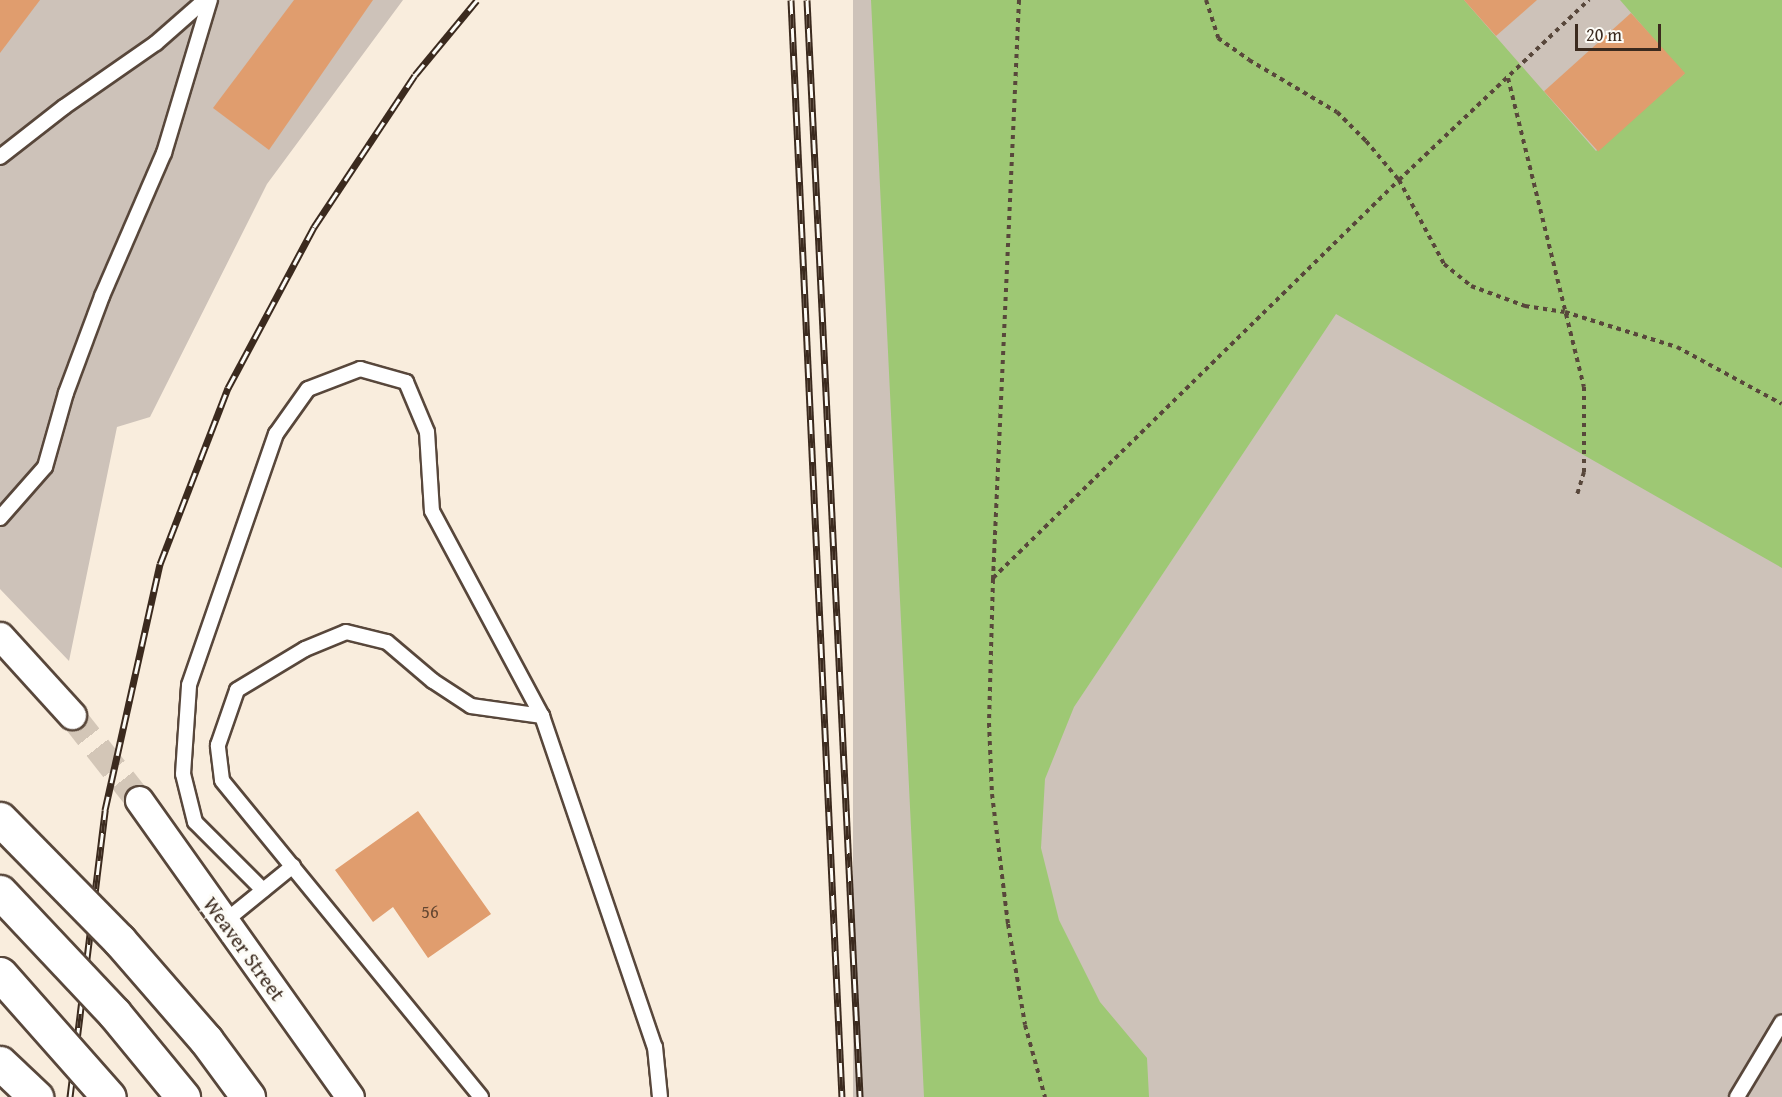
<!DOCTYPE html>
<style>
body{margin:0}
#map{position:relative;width:1782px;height:1097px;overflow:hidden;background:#f9eddd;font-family:"Gentium Book Plus",serif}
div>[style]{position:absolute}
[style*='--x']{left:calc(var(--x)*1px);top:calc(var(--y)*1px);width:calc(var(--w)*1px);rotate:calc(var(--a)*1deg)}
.industrial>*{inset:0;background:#cdc2b9;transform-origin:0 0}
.green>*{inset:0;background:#9ec874}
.building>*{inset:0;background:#e09d6e;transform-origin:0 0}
.minor-tunnel>*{height:27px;margin-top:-13.5px;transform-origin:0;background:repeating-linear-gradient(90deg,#d3c6b7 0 27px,transparent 0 41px)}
.path>*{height:4px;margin-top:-2px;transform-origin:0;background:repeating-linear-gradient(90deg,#58473b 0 4.5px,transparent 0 9px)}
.roads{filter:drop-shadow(2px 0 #58473b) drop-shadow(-2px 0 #58473b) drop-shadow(0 2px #58473b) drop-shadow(0 -2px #58473b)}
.service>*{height:14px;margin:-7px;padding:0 7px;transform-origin:7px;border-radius:7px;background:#fff}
.minor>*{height:27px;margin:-13.5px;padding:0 13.5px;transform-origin:13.5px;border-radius:13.5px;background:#fff}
.motorway>*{height:33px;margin:-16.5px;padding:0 16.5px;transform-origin:16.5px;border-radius:16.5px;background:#fff}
.rail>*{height:7px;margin-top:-3.5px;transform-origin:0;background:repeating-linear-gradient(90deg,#fdfcf7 0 14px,#3b2a1e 0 28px);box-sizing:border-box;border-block:2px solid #3b2a1e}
.bridges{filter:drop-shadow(2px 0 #58473b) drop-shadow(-2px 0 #58473b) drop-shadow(0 2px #58473b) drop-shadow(0 -2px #58473b)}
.motorway-bridge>*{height:33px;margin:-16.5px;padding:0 16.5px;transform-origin:16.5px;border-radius:16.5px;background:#fff}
span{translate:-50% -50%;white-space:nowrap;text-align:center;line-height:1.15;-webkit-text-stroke:6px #fdfcf7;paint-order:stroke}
.number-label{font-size:18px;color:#644732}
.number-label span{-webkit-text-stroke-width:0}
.street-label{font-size:21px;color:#3b2a1e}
.scale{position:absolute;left:1575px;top:24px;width:86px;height:27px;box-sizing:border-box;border:3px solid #3b2a1e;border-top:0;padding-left:8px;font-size:18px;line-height:21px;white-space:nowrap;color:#3b2a1e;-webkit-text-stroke:4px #fdfcf7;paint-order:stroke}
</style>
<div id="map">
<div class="industrial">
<i style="clip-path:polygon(0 0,403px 0,267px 184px,150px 417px,117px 427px,69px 661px,0 589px)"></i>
<i style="left:853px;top:0;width:929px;height:1098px"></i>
</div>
<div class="green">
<i style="clip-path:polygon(871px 0,1464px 0,1596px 151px,1684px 74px,1620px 0,1782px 0,1782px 568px,1336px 314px,1074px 707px,1045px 779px,1041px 848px,1059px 920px,1100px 1002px,1147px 1058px,1149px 1097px,924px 1097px)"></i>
</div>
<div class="building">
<i style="clip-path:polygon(0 0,40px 0,0 53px)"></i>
<i style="clip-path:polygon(294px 0,373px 0,269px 150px,213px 108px)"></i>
<i style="clip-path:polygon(1464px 0,1537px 0,1496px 36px)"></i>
<i style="left:1631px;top:13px;width:81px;height:117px;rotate:48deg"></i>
<i style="clip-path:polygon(418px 811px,491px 914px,428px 958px,393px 907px,373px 922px,335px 870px)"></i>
</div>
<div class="minor-tunnel">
<i style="--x:72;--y:715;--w:108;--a:51.8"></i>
</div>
<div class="path">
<i style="--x:1019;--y:0;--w:580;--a:92.57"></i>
<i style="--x:993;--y:579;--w:144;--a:91.6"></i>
<i style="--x:989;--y:723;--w:71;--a:87.6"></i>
<i style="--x:992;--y:794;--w:131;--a:83"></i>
<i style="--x:1008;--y:924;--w:102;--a:80.4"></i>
<i style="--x:1025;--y:1025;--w:75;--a:74.5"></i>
<i style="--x:1206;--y:0;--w:40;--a:72"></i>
<i style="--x:1218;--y:38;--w:38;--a:35"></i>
<i style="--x:1249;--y:60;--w:102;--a:30.6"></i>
<i style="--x:1337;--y:112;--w:41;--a:45"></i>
<i style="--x:1366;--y:141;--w:51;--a:49.8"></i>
<i style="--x:1399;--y:180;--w:95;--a:61.8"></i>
<i style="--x:1444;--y:264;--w:35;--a:39"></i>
<i style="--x:1471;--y:286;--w:58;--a:20.3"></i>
<i style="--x:1525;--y:306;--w:40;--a:8.5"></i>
<i style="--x:1565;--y:312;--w:117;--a:17.4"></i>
<i style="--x:1677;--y:347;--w:119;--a:28.5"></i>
<i style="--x:1508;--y:78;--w:318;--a:76.2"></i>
<i style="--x:1584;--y:387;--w:85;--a:90"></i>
<i style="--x:1584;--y:472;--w:24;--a:107"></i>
<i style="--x:993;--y:578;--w:569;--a:-44.43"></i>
<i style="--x:1399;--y:180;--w:262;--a:-43.5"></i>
</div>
<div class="roads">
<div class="service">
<i style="--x:0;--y:157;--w:81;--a:-38"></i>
<i style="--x:64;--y:107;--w:112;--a:-34.8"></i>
<i style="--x:156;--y:43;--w:65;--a:-41.3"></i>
<i style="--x:0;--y:518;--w:68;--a:-48.6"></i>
<i style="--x:45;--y:467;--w:77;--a:-74.2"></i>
<i style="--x:66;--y:393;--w:103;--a:-69.6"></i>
<i style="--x:102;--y:296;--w:156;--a:-66.6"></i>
<i style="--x:164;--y:153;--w:160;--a:-73.3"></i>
<i style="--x:263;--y:890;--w:96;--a:-135"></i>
<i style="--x:195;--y:822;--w:49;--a:-104"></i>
<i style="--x:183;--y:774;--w:89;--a:-86.1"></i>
<i style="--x:189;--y:685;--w:266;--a:-70.9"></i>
<i style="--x:276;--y:434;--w:55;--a:-54.6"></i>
<i style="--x:308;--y:389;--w:56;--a:-21"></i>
<i style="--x:360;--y:369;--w:48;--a:15.8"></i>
<i style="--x:406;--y:382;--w:54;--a:67.2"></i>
<i style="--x:427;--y:432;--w:79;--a:86.4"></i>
<i style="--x:432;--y:511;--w:233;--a:61.8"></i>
<i style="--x:224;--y:922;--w:89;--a:-39.1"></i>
<i style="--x:481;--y:1097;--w:409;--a:-129.3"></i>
<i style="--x:222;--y:780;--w:35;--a:-97"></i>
<i style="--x:218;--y:745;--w:58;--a:-70.9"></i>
<i style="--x:237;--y:690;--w:79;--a:-31.1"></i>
<i style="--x:305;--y:649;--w:44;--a:-22.5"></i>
<i style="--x:346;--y:632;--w:42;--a:13.7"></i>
<i style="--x:387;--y:642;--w:60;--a:40.3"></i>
<i style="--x:433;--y:681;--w:45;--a:33.3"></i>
<i style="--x:471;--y:706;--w:72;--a:8"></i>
<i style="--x:542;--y:716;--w:350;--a:71.2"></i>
<i style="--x:655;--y:1047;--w:50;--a:84.3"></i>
<i style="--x:1737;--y:1097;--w:87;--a:-59"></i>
</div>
<div class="minor">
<i style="--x:0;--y:636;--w:107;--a:47.7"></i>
<i style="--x:139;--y:800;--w:364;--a:54.6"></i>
</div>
<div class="motorway">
<i style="--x:0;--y:1063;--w:50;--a:43.4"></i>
</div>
</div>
<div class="rail">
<i style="--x:791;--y:0;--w:1098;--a:87.34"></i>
<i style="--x:807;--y:0;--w:1098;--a:87.23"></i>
<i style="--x:70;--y:1097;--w:289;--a:-83"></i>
<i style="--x:105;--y:810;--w:252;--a:-77.4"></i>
<i style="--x:160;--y:564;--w:189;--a:-68.9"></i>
<i style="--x:228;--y:388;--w:183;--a:-61.9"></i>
<i style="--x:314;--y:227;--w:182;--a:-56.4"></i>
<i style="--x:415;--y:75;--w:97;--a:-50.4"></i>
</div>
<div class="bridges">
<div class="motorway-bridge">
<i style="--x:0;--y:819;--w:170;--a:45.5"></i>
<i style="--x:119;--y:940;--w:133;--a:49"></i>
<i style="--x:206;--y:1040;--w:71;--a:53.6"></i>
<i style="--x:0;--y:892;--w:166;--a:46.7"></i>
<i style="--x:114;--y:1013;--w:109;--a:50.6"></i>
<i style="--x:0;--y:974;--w:164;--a:48.5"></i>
</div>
</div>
<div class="number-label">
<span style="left:430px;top:912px">56</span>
</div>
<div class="street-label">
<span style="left:244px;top:949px;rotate:54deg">Weaver Street</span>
</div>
<div class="scale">20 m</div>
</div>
